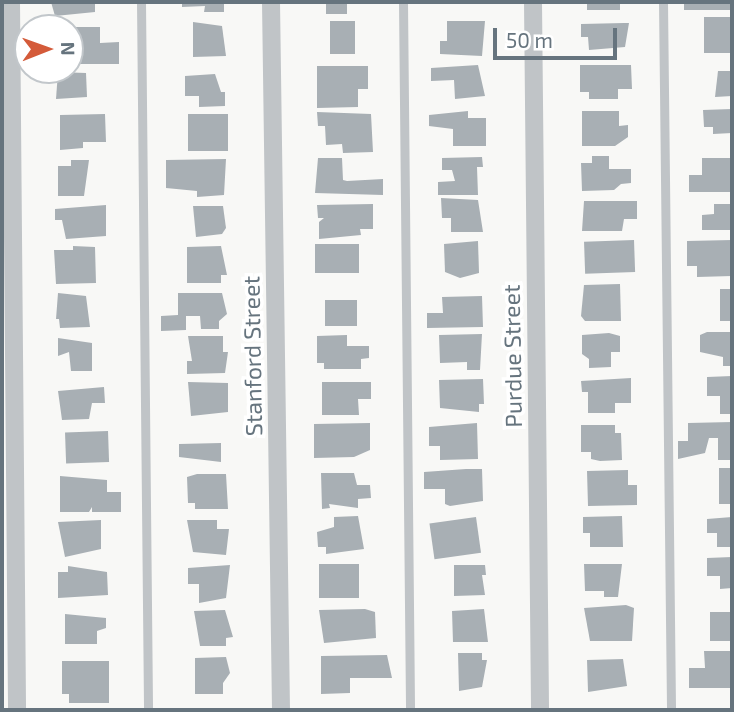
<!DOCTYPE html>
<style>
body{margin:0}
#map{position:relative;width:734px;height:712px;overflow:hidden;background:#f8f8f6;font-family:"Exo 2",sans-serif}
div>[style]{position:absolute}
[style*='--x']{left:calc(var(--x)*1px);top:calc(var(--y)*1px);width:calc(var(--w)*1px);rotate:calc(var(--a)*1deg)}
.building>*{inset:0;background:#a8afb4;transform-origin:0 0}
.service>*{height:9px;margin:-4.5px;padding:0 4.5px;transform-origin:4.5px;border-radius:4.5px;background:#c0c4c7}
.minor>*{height:18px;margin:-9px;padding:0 9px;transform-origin:9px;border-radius:9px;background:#c0c4c7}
span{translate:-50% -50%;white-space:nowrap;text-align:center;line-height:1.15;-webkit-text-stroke:7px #fff;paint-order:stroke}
.street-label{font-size:23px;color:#66747e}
.frame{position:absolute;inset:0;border:4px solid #66747e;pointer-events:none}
.north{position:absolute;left:14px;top:14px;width:70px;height:70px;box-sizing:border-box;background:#fff;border:2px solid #c2c7cb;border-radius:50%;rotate:89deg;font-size:19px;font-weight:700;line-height:28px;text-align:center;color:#66747e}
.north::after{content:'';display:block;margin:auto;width:24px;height:32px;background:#d45b3a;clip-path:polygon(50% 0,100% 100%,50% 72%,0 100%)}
.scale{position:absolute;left:493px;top:28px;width:124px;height:32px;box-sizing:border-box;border:4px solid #66747e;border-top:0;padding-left:9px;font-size:21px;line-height:24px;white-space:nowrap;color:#66747e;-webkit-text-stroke:5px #fff;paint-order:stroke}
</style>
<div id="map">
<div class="building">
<i style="clip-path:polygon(51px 2px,95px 2px,95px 12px,55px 16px)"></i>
<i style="clip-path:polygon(182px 2px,224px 2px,224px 12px,204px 12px,205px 6px,182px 7px)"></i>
<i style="left:326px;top:2px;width:21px;height:12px"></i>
<i style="left:587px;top:2px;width:33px;height:8px"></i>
<i style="left:684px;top:2px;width:48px;height:8px"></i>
<i style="left:704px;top:17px;width:28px;height:36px"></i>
<i style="left:330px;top:21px;width:25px;height:33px"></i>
<i style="clip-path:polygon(447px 21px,485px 21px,482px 56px,440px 54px,440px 41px,447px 41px)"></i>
<i style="clip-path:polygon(193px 22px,222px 26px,226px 56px,193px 57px)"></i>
<i style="clip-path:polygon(624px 23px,629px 23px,625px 47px,589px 50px,588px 37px,581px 37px,581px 24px)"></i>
<i style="clip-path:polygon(70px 27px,100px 27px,100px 43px,119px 42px,119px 64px,70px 64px)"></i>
<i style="clip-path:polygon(478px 65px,485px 96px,455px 99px,454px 80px,431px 81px,431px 68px)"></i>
<i style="clip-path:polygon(580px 65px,631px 65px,632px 89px,618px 89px,618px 99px,589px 99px,589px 92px,580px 92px)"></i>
<i style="clip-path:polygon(317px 66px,368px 66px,368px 89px,358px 89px,358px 107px,317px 108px)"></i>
<i style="clip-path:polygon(718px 71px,732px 71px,732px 96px,715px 97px)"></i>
<i style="clip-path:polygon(58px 72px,86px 73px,87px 97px,56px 99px)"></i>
<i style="clip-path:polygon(215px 74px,221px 92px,225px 92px,225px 106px,199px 107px,199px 96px,185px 96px,185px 76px)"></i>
<i style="clip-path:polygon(732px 109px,732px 133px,713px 134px,713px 127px,704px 127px,703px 110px)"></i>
<i style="clip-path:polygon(468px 111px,468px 118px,486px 118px,486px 146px,453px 146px,453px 129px,429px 126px,429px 115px)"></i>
<i style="clip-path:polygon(582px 111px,619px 111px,619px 126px,628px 125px,628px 137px,615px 146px,582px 146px)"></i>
<i style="clip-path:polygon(317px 112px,371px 114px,373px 152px,343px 153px,342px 144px,326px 145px,325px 126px,318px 126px)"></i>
<i style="clip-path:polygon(105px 114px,106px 142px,83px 142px,83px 148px,60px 150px,60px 115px)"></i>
<i style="left:228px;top:114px;width:37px;height:40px;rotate:90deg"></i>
<i style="clip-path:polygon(592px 156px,609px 156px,609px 169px,631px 169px,631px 183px,621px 184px,614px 190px,582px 191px,581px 163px,592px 163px)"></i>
<i style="clip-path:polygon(482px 157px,483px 167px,477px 167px,478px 195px,438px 195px,438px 182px,455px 181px,452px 170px,442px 170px,442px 158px)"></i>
<i style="clip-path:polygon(318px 158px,342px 158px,343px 180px,347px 181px,383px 179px,383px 195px,315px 193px)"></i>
<i style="clip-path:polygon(702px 158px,732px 158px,732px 192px,689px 192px,689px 175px,702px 175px)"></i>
<i style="clip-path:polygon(226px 159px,224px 195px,197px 197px,197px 191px,166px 188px,166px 160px)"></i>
<i style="clip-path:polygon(71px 160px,89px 160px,84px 196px,58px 196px,58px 166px,71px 166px)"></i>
<i style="clip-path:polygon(441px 198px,478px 200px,483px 232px,451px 232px,451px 218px,442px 218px)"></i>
<i style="clip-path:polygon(584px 201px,637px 201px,637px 219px,624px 219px,622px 231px,582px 231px)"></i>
<i style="clip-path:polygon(373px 204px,373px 229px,360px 229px,361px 235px,319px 239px,319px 222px,324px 218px,318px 218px,317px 205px)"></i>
<i style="clip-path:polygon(714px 204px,732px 204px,732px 230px,702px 230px,702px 215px,714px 214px)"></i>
<i style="clip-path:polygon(106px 205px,106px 236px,66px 239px,62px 220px,55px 220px,55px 209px)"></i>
<i style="clip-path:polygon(193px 206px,223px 206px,226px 228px,222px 234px,196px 237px)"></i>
<i style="left:634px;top:240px;width:32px;height:50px;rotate:88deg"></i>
<i style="clip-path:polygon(732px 240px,732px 276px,697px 277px,697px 266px,687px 266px,687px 241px)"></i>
<i style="clip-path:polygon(478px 241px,479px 273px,460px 278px,445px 272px,444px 244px)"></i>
<i style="left:359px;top:244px;width:29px;height:44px;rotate:90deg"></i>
<i style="clip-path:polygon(73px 246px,95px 247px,96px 283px,56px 284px,54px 250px,73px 250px)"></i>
<i style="clip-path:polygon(221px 246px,227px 275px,221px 275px,221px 283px,187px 283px,187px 247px)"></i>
<i style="clip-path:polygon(620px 284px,621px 321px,585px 321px,581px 316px,584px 285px)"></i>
<i style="left:720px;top:289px;width:12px;height:32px"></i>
<i style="clip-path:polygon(58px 293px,86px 296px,90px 327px,60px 328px,59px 319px,56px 319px)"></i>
<i style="clip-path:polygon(178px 293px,222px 293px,227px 314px,219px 321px,219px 329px,201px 329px,200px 316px,186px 316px,186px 330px,161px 331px,161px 316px,178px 315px)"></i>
<i style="clip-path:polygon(482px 296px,483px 327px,427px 328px,427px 313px,443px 313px,442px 297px)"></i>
<i style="left:325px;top:300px;width:32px;height:26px"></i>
<i style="clip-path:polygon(707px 332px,732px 332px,732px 366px,723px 366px,723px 357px,700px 352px,700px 335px)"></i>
<i style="clip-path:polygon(609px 333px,620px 336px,620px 352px,611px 352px,611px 367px,589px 368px,589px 359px,582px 354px,582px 335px)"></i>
<i style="clip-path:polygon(482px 334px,480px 370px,467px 370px,467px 362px,440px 363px,439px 335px)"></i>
<i style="clip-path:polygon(347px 335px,347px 346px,369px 346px,369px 358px,361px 359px,361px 369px,324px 369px,324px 363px,317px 363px,317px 336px)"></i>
<i style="clip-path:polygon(188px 336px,223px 336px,223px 352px,228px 352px,225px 373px,187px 374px,187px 361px,192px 361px)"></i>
<i style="clip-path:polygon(58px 338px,92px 343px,92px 371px,71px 371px,69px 352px,58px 356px)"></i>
<i style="clip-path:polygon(732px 376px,732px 414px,720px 414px,720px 396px,707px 396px,707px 377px)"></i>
<i style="clip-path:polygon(631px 378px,631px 403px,615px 403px,615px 413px,588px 413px,588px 392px,582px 392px,581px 381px)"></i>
<i style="clip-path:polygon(483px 379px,484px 404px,479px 404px,479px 412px,440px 408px,439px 380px)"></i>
<i style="clip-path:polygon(188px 382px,228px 383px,228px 412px,191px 416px)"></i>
<i style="clip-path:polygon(322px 382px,371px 382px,371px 399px,358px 399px,359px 415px,322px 415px)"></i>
<i style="clip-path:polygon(104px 387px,105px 403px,92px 403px,89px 419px,62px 420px,58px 391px)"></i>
<i style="clip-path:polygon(732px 422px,732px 460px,718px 460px,718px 438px,709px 438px,705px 453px,678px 459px,678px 441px,688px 441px,688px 423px)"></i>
<i style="clip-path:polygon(370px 423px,370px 450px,354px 457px,314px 458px,314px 424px)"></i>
<i style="clip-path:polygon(477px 423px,478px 459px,440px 460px,440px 446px,429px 446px,429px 427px)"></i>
<i style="clip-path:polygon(581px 425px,615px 425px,615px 433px,621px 433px,622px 460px,600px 461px,591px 459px,591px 452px,581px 452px)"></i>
<i style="left:108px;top:431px;width:31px;height:43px;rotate:88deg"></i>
<i style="clip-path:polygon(221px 443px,221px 462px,179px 457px,179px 444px)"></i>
<i style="left:719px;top:468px;width:13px;height:36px"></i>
<i style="clip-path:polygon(466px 469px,482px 469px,483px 501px,450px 506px,445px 504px,445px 489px,424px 489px,424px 472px)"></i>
<i style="clip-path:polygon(628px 470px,628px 485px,637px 485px,637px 505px,588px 506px,587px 471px)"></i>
<i style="clip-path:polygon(321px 473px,354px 473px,357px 485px,370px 485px,371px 498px,358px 499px,358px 508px,329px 504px,330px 508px,322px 509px)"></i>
<i style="clip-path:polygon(197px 474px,226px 474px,228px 509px,195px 509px,195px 503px,188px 503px,187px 477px)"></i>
<i style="clip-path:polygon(60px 476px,107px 480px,107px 492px,121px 492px,121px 512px,92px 512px,92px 507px,89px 512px,60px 512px)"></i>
<i style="clip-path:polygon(358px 516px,364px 549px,326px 554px,326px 547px,318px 547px,317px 532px,334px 527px,334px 517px)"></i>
<i style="clip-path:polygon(622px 516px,623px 547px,590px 547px,590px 533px,583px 533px,583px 517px)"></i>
<i style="left:476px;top:517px;width:36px;height:47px;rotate:82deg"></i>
<i style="clip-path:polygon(732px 517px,732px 547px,717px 547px,717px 533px,707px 533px,707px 519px)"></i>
<i style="clip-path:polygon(101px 520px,101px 549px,65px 557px,58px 522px)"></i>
<i style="clip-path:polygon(187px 520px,217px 520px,217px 529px,229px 529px,226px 555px,193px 552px)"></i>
<i style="clip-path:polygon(732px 557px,732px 588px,720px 589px,720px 576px,707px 576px,707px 558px)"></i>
<i style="left:319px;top:564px;width:40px;height:34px"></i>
<i style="clip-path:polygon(584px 564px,622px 564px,618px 597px,604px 597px,604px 591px,585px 591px)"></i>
<i style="clip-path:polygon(230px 565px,226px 598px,199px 603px,199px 584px,188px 584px,188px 568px)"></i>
<i style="clip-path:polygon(454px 565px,485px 565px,486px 575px,482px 575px,485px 595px,454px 596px)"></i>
<i style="clip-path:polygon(68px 566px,107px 572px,108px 595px,58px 598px,58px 572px,68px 572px)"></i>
<i style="clip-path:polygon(626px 605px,634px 608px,632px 641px,590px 641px,584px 608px)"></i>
<i style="clip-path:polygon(365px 609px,375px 612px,376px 638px,324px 643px,319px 610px)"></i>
<i style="clip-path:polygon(484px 609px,488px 642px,453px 642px,452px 611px)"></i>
<i style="clip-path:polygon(225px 610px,233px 637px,226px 638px,226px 646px,200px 646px,194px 611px)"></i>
<i style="left:732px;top:612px;width:29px;height:22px;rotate:90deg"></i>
<i style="clip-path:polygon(65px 614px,106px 618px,106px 628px,97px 631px,97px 644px,65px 644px)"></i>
<i style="clip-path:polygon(704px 651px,732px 651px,732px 688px,689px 688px,689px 668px,705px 668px)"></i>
<i style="clip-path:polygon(458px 653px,482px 653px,482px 660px,487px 660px,482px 687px,459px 691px)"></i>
<i style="clip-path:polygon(387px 655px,392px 678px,350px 678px,350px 693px,321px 694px,321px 656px)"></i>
<i style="clip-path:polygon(226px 657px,230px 673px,223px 683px,223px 694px,195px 694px,195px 658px)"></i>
<i style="clip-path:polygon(623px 659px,627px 686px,588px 692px,587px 660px)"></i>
<i style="clip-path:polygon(62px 661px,109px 661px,109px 703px,69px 703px,69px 694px,62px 694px)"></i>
</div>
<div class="service">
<i style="--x:141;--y:2;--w:708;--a:89.43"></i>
<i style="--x:403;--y:2;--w:708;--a:89.43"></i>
<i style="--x:663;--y:2;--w:708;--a:89.35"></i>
</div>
<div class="minor">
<i style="--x:11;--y:2;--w:708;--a:89.51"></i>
<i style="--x:271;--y:2;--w:708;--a:89.19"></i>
<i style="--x:533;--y:2;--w:708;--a:89.43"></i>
</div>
<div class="street-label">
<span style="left:252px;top:356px;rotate:-91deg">Stanford Street</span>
<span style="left:512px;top:356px;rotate:-91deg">Purdue Street</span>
</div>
<div class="frame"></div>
<div class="north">N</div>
<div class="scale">50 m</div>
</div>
